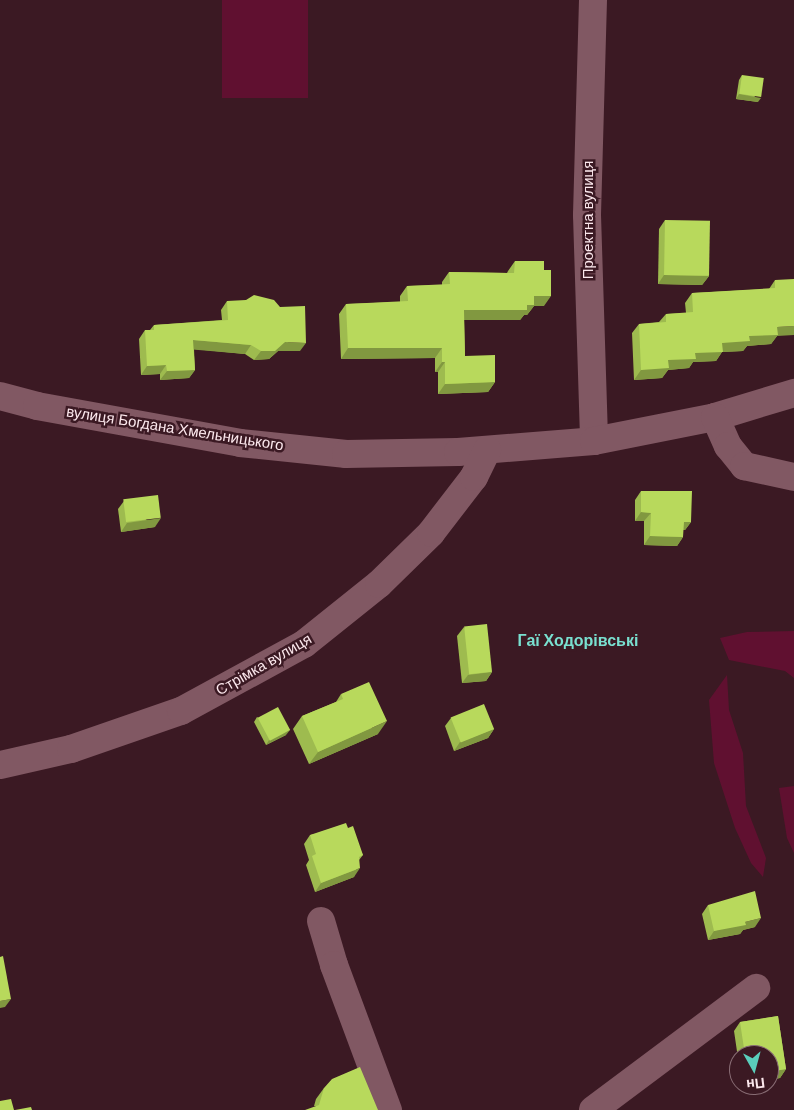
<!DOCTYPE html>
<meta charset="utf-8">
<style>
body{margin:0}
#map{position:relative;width:794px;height:1110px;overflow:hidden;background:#3b1923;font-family:"DM Sans",sans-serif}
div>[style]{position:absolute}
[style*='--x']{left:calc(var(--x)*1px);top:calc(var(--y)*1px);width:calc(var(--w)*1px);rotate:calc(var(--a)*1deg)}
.green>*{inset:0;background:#601030;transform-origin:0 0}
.minor>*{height:28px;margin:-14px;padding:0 14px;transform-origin:14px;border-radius:14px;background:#815863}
.wall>*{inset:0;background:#9ebb4f}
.shaded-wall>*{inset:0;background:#819840}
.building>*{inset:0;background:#b8d95c;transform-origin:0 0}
span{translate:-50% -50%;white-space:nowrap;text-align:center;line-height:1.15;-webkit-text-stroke:5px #3b1923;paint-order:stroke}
.street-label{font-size:15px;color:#fce8ed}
.neighbourhood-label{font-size:16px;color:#79e0d0;font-weight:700}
.north{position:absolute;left:729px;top:1045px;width:50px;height:50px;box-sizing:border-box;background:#3b1923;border:1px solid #886c74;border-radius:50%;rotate:173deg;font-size:14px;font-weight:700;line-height:20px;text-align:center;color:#fce8ed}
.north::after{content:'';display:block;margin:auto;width:18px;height:22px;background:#5acebc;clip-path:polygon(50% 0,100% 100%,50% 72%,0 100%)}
</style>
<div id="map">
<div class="green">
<i style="left:222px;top:0;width:86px;height:98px"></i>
<i style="clip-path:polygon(794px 631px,794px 678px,785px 671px,729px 660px,720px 638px,747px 632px)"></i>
<i style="clip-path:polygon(727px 675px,729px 710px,743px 753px,746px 806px,766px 858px,763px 877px,751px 863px,735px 828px,714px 763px,709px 700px)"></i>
<i style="clip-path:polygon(794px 786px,794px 853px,787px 838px,779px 788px)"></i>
</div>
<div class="minor">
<i style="--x:593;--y:0;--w:215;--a:91.6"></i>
<i style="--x:587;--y:215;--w:226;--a:88.2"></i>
<i style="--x:0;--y:396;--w:38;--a:15"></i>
<i style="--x:37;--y:406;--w:206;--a:10.3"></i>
<i style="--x:240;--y:443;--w:107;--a:5.9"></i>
<i style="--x:346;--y:454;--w:112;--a:-1"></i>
<i style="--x:458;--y:452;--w:136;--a:-4.6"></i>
<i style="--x:594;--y:441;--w:123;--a:-11.2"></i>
<i style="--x:715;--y:417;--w:83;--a:-16.9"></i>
<i style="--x:715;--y:417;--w:32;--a:66"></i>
<i style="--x:728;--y:446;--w:26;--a:51"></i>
<i style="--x:744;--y:466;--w:51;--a:12.4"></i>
<i style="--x:0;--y:765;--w:73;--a:-12.7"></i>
<i style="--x:71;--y:749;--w:116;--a:-19.1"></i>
<i style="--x:181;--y:711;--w:140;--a:-28.6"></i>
<i style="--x:304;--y:644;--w:96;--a:-38.7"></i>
<i style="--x:379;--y:584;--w:73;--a:-44.4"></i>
<i style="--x:431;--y:533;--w:71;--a:-52.5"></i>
<i style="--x:474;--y:477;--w:30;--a:-64"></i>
<i style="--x:321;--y:921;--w:46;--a:73.5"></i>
<i style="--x:334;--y:965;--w:155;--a:69.6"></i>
<i style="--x:593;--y:1110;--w:204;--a:-36.8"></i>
</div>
<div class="wall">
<i style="clip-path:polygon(742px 75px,758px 102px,736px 99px,739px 80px)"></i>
<i style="clip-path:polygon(665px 220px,709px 276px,702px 285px,658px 284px,659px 229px)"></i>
<i style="clip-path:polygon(515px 261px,544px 306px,534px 306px,527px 315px,524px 315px,520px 320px,464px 320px,465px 356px,495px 382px,488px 392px,438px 394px,438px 372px,435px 372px,435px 358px,341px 359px,339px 314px,346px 304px,400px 302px,400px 296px,407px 286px,442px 285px,442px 282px,449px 272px,507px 273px,508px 271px)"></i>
<i style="clip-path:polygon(775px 280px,777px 336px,771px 344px,747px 346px,743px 351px,722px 352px,716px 361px,693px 362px,689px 368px,668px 370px,662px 378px,634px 380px,632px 333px,639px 324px,659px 322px,666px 314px,686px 313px,685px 303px,692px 293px,769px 289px)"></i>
<i style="clip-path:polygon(227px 301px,300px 351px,278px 351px,269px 359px,254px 360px,245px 354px,194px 349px,195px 370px,189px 378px,160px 380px,160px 374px,141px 375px,139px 339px,145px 330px,150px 330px,154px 325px,222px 320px,221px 310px)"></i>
<i style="clip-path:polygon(641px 491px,691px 522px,685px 530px,683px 530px,683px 537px,677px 546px,644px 545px,644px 521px,635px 521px,635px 500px)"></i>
<i style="clip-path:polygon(124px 501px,155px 527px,121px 532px,118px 509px)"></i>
<i style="clip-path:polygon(464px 627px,492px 672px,486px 681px,462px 683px,457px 636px)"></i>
<i style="clip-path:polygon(341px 694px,378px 734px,309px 764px,293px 729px,302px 716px,336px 702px)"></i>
<i style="clip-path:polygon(257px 717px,286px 735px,266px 745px,254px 722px)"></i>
<i style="clip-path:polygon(451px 718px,494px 729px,488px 738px,454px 751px,445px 726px)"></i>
<i style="clip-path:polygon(348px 828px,363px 855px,359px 860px,354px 877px,315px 892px,306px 865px,309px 860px,304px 844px,310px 835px)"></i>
<i style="clip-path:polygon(708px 905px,755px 927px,743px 930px,740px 934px,708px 940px,702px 914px)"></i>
<i style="clip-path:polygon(778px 1016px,786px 1069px,780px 1078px,769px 1080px,769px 1055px,739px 1055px,739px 1065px,734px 1031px,740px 1022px)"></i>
<i style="clip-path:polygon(324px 1088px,378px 1110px,314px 1106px,316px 1099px)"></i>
</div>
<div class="shaded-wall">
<i style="clip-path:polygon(739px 94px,761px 98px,758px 102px,736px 99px)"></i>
<i style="clip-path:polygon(664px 275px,709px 276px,702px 285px,658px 284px)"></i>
<i style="clip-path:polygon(534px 296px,551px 296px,544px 306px,534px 306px,527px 315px,524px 315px,520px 320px,457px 320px,464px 310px,527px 305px)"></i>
<i style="clip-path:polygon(794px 326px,794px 335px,777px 336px,771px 344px,747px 346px,743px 351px,722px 352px,716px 361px,693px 362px,689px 368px,668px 370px,662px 378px,634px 380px,641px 370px,668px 360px,695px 353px,722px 343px,749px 336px,777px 327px)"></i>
<i style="clip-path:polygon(193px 340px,251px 345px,245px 354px,187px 349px)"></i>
<i style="clip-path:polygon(285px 342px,306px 343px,300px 351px,278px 351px,269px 359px,254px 360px,261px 351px)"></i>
<i style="clip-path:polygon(348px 348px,442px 348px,435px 358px,341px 359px)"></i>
<i style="clip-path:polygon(442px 362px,445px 362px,438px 372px,435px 372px)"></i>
<i style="clip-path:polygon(166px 365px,160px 374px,141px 375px,147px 366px)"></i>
<i style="clip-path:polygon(195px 370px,189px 378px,160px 380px,167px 371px)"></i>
<i style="clip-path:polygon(495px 382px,488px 392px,438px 394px,445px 384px)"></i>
<i style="clip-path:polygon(641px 512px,651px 513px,644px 521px,635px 521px)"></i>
<i style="clip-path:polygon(161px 518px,155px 527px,121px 532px,127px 523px)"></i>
<i style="clip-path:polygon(684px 522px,691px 522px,685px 530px,678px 530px)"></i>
<i style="clip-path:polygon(650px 536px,683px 537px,677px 546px,644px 545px)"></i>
<i style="clip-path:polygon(492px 672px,486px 681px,462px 683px,468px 675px)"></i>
<i style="clip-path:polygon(387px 721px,378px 734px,309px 764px,318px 752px)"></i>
<i style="clip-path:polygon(494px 729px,488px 738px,454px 751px,460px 742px)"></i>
<i style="clip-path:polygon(290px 730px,286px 735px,266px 745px,269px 740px)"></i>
<i style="clip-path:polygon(360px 868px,354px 877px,315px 892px,321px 883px)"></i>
<i style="clip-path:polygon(761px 918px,755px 927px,743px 930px,740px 934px,708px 940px,714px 931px,745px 922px)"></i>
<i style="clip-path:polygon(11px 999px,5px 1007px,0 1008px,0 1001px)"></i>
<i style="clip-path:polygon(786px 1069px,780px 1078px,769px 1080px,769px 1072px)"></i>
</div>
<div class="building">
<i style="left:742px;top:75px;width:22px;height:19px;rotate:8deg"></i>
<i style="left:665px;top:220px;width:45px;height:55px;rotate:1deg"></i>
<i style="clip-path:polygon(515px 261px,544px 261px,544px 270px,551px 270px,551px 296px,534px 296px,534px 305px,527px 305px,527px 310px,464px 310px,465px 356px,495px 355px,495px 382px,445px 384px,445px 362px,442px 362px,442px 348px,348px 348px,346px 304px,408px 301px,407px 286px,450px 284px,449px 272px,514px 273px)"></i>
<i style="clip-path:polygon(794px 279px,794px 326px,777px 327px,778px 335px,749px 336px,750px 341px,722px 343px,723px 352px,695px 353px,696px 359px,668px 360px,669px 368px,641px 370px,639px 324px,666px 322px,666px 314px,693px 312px,692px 293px,775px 288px,775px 280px)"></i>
<i style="clip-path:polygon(254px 295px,274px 300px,280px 307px,305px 306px,306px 343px,285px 342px,275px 351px,261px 351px,251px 345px,193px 340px,195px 370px,167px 371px,166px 365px,147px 366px,145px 330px,154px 330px,154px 325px,228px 320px,227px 301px,246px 300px)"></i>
<i style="clip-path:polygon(641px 491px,692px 491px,691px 522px,684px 522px,683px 537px,650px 536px,651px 513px,641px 512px)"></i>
<i style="left:158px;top:495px;width:23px;height:35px;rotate:83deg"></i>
<i style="left:487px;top:624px;width:48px;height:23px;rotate:84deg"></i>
<i style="clip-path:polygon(369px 682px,387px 721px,318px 752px,302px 716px,343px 699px,341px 694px)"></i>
<i style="left:484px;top:704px;width:27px;height:36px;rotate:68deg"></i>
<i style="left:278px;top:707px;width:26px;height:23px;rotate:62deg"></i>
<i style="clip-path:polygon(346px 823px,348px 828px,353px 826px,363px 855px,359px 857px,360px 868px,321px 883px,312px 856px,316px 854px,310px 835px)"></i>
<i style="clip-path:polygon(755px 891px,761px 918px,745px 922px,746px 925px,714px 931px,708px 905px)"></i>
<i style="clip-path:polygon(3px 956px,11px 999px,0 1001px,0 957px)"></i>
<i style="clip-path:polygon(778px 1016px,786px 1069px,769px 1072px,769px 1055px,745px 1055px,740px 1022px)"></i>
<i style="clip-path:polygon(360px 1067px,378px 1110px,305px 1110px,319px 1105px,324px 1088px,332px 1079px)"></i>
<i style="clip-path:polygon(11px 1099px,14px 1110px,0 1110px,0 1101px)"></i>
<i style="clip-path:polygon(31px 1107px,32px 1110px,15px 1110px)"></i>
</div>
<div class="street-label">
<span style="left:589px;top:220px;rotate:-90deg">Проектна вулиця</span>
<span style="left:175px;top:429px;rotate:9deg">вулиця Богдана Хмельницького</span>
<span style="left:264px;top:665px;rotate:-30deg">Стрімка вулиця</span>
</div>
<div class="neighbourhood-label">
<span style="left:578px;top:641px">Гаї Ходорівські</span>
</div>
<div class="north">Пн</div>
</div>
